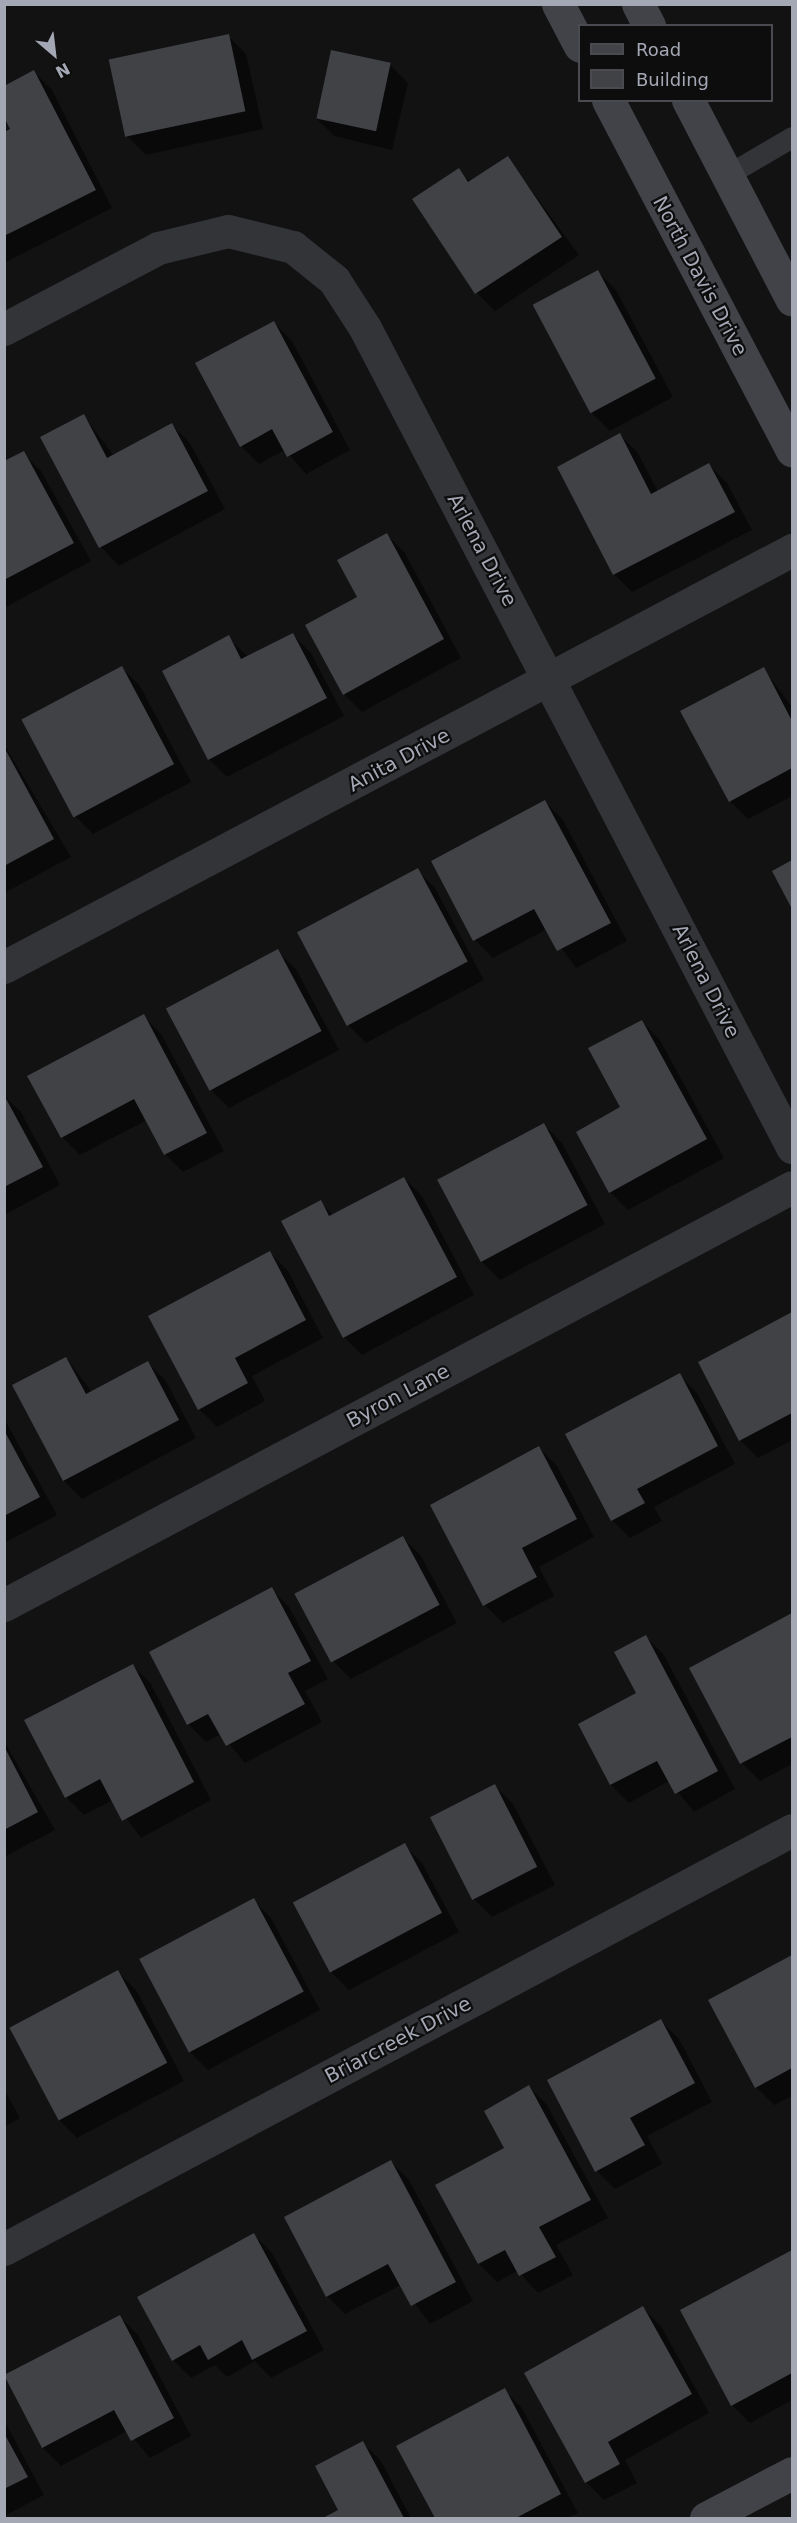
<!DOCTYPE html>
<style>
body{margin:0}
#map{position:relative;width:797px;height:2523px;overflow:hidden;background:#121213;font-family:"DejaVu Sans",sans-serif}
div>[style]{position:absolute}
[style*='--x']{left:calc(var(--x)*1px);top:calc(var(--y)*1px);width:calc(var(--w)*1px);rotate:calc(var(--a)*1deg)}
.shadow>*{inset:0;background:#0007}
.building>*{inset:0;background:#414246;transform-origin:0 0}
.lane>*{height:21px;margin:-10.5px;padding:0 10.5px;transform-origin:10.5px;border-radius:10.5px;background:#333438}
.street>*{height:33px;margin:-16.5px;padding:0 16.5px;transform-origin:16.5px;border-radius:16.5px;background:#333438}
.secondary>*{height:33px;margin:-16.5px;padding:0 16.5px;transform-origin:16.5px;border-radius:16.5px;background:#414348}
span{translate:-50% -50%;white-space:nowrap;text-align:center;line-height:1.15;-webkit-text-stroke:4.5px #0d0d0e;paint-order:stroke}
.street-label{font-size:20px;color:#a4a8b4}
.frame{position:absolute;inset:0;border:6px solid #a4a8b4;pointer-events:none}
.legend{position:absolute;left:578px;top:24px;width:195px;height:78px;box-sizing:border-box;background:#0d0d0e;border:2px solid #494b50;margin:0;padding:8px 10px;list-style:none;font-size:18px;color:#a4a8b4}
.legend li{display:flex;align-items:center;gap:12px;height:30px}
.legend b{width:30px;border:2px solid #494b50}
.north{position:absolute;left:24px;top:24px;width:60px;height:60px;-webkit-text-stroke:4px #0d0d0e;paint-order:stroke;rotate:152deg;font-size:16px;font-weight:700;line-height:24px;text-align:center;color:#a4a8b4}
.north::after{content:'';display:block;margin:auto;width:21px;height:27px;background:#a4a8b4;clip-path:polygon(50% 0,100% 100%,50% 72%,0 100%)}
</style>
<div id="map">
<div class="shadow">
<i style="clip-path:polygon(228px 36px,246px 54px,263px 129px,146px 155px,128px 137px)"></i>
<i style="clip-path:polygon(390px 65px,408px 83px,392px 150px,334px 136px,316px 118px)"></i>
<i style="clip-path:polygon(34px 72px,52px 90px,112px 208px,4px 263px,4px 134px,13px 130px)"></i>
<i style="clip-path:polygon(508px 158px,579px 255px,495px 311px,477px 293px,458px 170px,471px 182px)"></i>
<i style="clip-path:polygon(598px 272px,616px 290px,673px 397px,610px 431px,592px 413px)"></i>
<i style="clip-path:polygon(274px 323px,292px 341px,350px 450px,306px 474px,285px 450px,259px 464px,241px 446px)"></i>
<i style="clip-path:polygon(84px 416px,114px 456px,172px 425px,190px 443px,225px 509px,119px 566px,101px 547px,42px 438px)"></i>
<i style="clip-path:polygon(620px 435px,638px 453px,658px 492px,709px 465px,727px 483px,752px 530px,632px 592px,614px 574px)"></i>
<i style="clip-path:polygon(23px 453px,41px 471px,91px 561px,4px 608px,4px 463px)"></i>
<i style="clip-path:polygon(387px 535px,405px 553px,461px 658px,362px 712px,344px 694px,359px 598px)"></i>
<i style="clip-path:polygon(293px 635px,311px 653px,344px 716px,227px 777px,209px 759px,228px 637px,248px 657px)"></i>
<i style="clip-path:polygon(122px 668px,140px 686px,191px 782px,93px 834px,75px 816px)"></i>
<i style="clip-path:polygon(763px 668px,792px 707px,792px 796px,748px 819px,730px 801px)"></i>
<i style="clip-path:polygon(4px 744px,71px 857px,4px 893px)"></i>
<i style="clip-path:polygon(545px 802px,563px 820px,627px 941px,576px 968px,547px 929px,493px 958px,475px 940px,433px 862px)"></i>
<i style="clip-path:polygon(792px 861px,792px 906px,774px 871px)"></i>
<i style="clip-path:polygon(417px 870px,435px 888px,484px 980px,366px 1043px,348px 1025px)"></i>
<i style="clip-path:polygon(277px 951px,296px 969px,339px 1050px,229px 1108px,211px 1090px)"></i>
<i style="clip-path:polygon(143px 1016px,161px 1034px,224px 1151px,183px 1172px,165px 1154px,147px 1120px,80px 1155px,62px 1137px)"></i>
<i style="clip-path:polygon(642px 1022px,660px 1040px,724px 1158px,628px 1210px,610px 1192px)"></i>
<i style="clip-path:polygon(4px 1096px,21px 1112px,60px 1185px,4px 1215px)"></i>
<i style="clip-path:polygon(544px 1125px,562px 1143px,605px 1224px,500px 1280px,482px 1262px,439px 1181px)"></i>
<i style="clip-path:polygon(404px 1178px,422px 1196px,474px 1295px,362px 1355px,344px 1337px,320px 1202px,334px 1216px)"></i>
<i style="clip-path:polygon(270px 1253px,288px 1271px,323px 1338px,252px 1376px,265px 1401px,217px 1427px,199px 1409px)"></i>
<i style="clip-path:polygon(792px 1313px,792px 1440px,758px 1458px,740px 1440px,700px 1363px)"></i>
<i style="clip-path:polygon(66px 1358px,92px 1392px,148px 1363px,166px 1381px,196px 1438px,82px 1499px,64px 1481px,14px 1386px)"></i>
<i style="clip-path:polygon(679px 1375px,697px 1393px,735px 1464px,654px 1507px,662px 1521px,630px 1538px,612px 1520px)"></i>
<i style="clip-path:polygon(4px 1418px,57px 1515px,4px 1543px)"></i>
<i style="clip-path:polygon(539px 1448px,557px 1466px,594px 1537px,539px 1567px,554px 1596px,503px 1623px,485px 1605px)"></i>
<i style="clip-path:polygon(403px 1538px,421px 1556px,457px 1623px,351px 1679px,333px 1661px,297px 1594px)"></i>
<i style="clip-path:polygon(271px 1589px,289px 1607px,328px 1679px,305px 1691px,322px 1722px,245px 1763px,221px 1734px,206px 1742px,188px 1724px)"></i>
<i style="clip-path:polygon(792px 1615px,792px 1764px,760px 1781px,742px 1763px,691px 1669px)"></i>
<i style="clip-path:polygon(646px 1637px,664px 1655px,735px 1789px,694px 1812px,669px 1781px,629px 1803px,611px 1785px,580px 1725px,638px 1694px)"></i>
<i style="clip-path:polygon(133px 1666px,151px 1684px,211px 1800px,141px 1838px,113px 1800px,84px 1815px,66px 1797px)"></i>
<i style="clip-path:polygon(4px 1741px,55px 1830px,4px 1857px)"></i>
<i style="clip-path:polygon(495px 1786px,513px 1804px,555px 1885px,492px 1917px,474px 1899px)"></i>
<i style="clip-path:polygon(404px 1845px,422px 1863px,459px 1932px,349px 1990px,331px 1972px)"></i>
<i style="clip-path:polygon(253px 1900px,271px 1918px,320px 2010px,208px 2070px,190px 2052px)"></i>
<i style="clip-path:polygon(792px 1956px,792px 2096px,774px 2105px,756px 2087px,710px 2000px)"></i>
<i style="clip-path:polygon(118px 1972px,136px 1990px,184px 2081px,77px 2138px,59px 2120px)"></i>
<i style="clip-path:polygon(661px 2021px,679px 2039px,712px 2102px,647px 2136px,662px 2164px,615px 2189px,597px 2171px)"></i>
<i style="clip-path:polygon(529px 2087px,547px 2105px,608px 2218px,556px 2245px,573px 2275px,538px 2293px,518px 2271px,497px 2282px,479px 2264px,437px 2185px,506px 2149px)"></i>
<i style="clip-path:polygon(4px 2089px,20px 2118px,4px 2127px)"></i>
<i style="clip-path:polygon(391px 2162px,409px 2180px,473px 2301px,430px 2324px,401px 2285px,345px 2314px,327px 2296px)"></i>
<i style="clip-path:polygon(254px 2235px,272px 2253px,324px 2350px,271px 2378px,255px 2361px,227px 2377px,215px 2365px,191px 2378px,173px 2360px,139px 2297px)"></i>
<i style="clip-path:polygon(792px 2251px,792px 2400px,750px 2423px,732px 2405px,682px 2310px)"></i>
<i style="clip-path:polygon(643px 2308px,661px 2326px,709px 2413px,625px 2460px,637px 2483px,604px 2500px,586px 2482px,526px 2374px)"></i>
<i style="clip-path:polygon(120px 2317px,138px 2335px,191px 2436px,150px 2458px,127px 2431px,61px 2466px,43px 2448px)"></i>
<i style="clip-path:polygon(504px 2390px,522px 2408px,578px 2513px,567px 2518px,437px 2518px,398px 2446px)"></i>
<i style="clip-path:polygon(4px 2420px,44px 2495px,4px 2516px)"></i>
<i style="clip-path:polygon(363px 2443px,381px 2461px,411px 2518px,326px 2518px,340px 2511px)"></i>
</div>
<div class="building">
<i style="left:229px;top:34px;width:79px;height:123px;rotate:78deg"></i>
<i style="left:331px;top:50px;width:61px;height:70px;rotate:12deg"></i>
<i style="clip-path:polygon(34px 70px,96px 190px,4px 236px,4px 132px,10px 129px,4px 117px,4px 86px)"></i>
<i style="clip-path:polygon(508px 156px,562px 237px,475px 294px,412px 199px,459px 168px,468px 182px)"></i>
<i style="left:598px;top:270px;width:123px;height:74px;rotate:62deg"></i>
<i style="clip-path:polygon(274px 321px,333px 432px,287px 457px,272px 429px,240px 447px,195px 363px)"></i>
<i style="clip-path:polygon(84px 414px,107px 458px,172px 423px,208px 491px,99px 548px,40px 437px)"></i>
<i style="clip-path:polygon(620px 433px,651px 494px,709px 463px,735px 512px,613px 575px,557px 467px)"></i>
<i style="clip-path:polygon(24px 451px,74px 543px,4px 580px,4px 461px)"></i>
<i style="clip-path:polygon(387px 533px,444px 639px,343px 695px,305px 625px,357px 597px,337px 560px)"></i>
<i style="clip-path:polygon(293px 633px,327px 698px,208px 760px,162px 671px,229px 635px,241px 659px)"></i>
<i style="left:122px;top:666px;width:111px;height:114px;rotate:62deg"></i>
<i style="clip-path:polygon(764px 667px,792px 721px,792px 768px,729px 802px,680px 711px)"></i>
<i style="clip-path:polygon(4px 747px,54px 839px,4px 866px)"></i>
<i style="clip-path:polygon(545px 800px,611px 923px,557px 951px,534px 909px,473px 941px,431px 861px)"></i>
<i style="clip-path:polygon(792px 860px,792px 909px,772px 871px)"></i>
<i style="left:418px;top:868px;width:106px;height:137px;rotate:62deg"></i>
<i style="left:278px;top:949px;width:93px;height:127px;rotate:62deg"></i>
<i style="clip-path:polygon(144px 1014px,207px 1133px,164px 1155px,134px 1099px,61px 1138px,27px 1076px)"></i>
<i style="clip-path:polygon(642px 1020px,707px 1139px,609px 1193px,576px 1132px,620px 1107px,588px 1048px)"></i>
<i style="clip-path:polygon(4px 1095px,43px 1167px,4px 1187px)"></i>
<i style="left:544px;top:1123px;width:93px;height:121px;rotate:62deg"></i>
<i style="clip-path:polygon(404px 1177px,457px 1277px,343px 1338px,281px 1221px,321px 1200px,329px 1216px)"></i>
<i style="clip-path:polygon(270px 1251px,306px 1320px,235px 1358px,248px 1383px,198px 1410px,148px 1316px)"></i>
<i style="clip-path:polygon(792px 1312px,792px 1413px,739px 1441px,698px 1362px)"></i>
<i style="clip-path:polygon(66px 1357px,86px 1394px,148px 1361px,179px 1420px,63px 1481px,12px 1385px)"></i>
<i style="clip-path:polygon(680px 1373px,718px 1446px,637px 1489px,645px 1503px,611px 1521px,565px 1434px)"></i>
<i style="clip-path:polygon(4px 1430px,40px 1497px,4px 1516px)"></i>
<i style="clip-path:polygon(539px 1446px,577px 1519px,522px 1548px,537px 1577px,483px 1606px,430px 1505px)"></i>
<i style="left:403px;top:1536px;width:78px;height:123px;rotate:62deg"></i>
<i style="clip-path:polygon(272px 1587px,311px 1661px,288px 1673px,305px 1704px,226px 1746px,208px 1714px,187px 1725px,149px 1652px)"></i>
<i style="clip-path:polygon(792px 1613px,792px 1737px,740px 1764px,689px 1668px)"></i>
<i style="clip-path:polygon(646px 1635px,718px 1771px,675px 1794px,657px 1761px,610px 1785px,578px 1724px,636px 1693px,614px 1652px)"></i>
<i style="clip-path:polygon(133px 1664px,194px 1782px,122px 1821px,100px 1779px,65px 1798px,24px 1720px)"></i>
<i style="clip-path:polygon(4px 1746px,38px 1812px,4px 1830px)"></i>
<i style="left:495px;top:1784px;width:93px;height:73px;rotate:63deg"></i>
<i style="left:405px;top:1843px;width:79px;height:127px;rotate:62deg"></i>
<i style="left:254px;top:1898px;width:106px;height:130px;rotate:62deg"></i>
<i style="clip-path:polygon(792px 1955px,792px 2068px,755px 2088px,708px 2000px)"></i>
<i style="left:118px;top:1970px;width:105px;height:123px;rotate:62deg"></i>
<i style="clip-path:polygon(661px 2019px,695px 2083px,630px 2118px,645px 2145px,595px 2172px,547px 2080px)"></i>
<i style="clip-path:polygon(529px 2085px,591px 2200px,539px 2227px,556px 2257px,519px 2276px,505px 2250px,478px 2264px,435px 2185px,504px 2148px,484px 2111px)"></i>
<i style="clip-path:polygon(391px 2160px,456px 2282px,411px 2306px,388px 2264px,326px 2297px,284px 2217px)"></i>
<i style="clip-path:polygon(254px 2233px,307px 2331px,252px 2360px,242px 2340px,208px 2360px,200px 2345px,172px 2361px,137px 2297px)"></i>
<i style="clip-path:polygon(792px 2250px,792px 2373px,731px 2406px,680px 2310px)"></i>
<i style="clip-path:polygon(643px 2306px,692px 2394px,608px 2442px,620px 2464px,585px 2483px,524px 2373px)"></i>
<i style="clip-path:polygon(120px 2315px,174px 2418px,131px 2441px,114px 2410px,42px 2448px,4px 2375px)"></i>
<i style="clip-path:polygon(505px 2388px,561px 2494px,516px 2518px,435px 2518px,396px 2446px)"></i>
<i style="clip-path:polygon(4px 2433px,28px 2477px,4px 2489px)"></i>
<i style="clip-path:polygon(363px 2441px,404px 2518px,323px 2518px,338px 2510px,315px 2466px)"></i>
</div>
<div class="lane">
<i style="--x:727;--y:175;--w:75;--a:-30.3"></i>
</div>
<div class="street">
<i style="--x:4;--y:329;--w:174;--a:-27.7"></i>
<i style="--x:158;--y:248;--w:72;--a:-13.7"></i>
<i style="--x:228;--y:231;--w:67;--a:13.8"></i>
<i style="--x:293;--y:247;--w:53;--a:38.8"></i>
<i style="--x:334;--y:280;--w:57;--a:57.1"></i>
<i style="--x:365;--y:328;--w:924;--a:62.46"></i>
<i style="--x:4;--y:967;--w:892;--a:-27.89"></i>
<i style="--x:4;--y:1605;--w:892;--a:-27.94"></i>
<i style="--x:4;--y:2249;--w:892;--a:-28"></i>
</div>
<div class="secondary">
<i style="--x:558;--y:4;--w:47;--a:62.4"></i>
<i style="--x:638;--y:4;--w:25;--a:63"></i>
<i style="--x:608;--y:100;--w:396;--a:62.3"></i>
<i style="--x:688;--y:100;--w:225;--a:62.5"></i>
<i style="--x:706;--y:2518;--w:97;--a:-27.6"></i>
</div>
<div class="street-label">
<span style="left:700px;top:276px;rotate:62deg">North Davis Drive</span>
<span style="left:482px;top:550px;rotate:62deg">Arlena Drive</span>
<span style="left:399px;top:760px;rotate:-28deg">Anita Drive</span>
<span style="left:706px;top:981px;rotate:63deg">Arlena Drive</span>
<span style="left:398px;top:1396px;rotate:-28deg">Byron Lane</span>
<span style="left:398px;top:2040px;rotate:-28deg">Briarcreek Drive</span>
</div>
<div class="frame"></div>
<ul class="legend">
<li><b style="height:8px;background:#414348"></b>Road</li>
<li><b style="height:16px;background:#414246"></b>Building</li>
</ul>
<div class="north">N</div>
</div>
